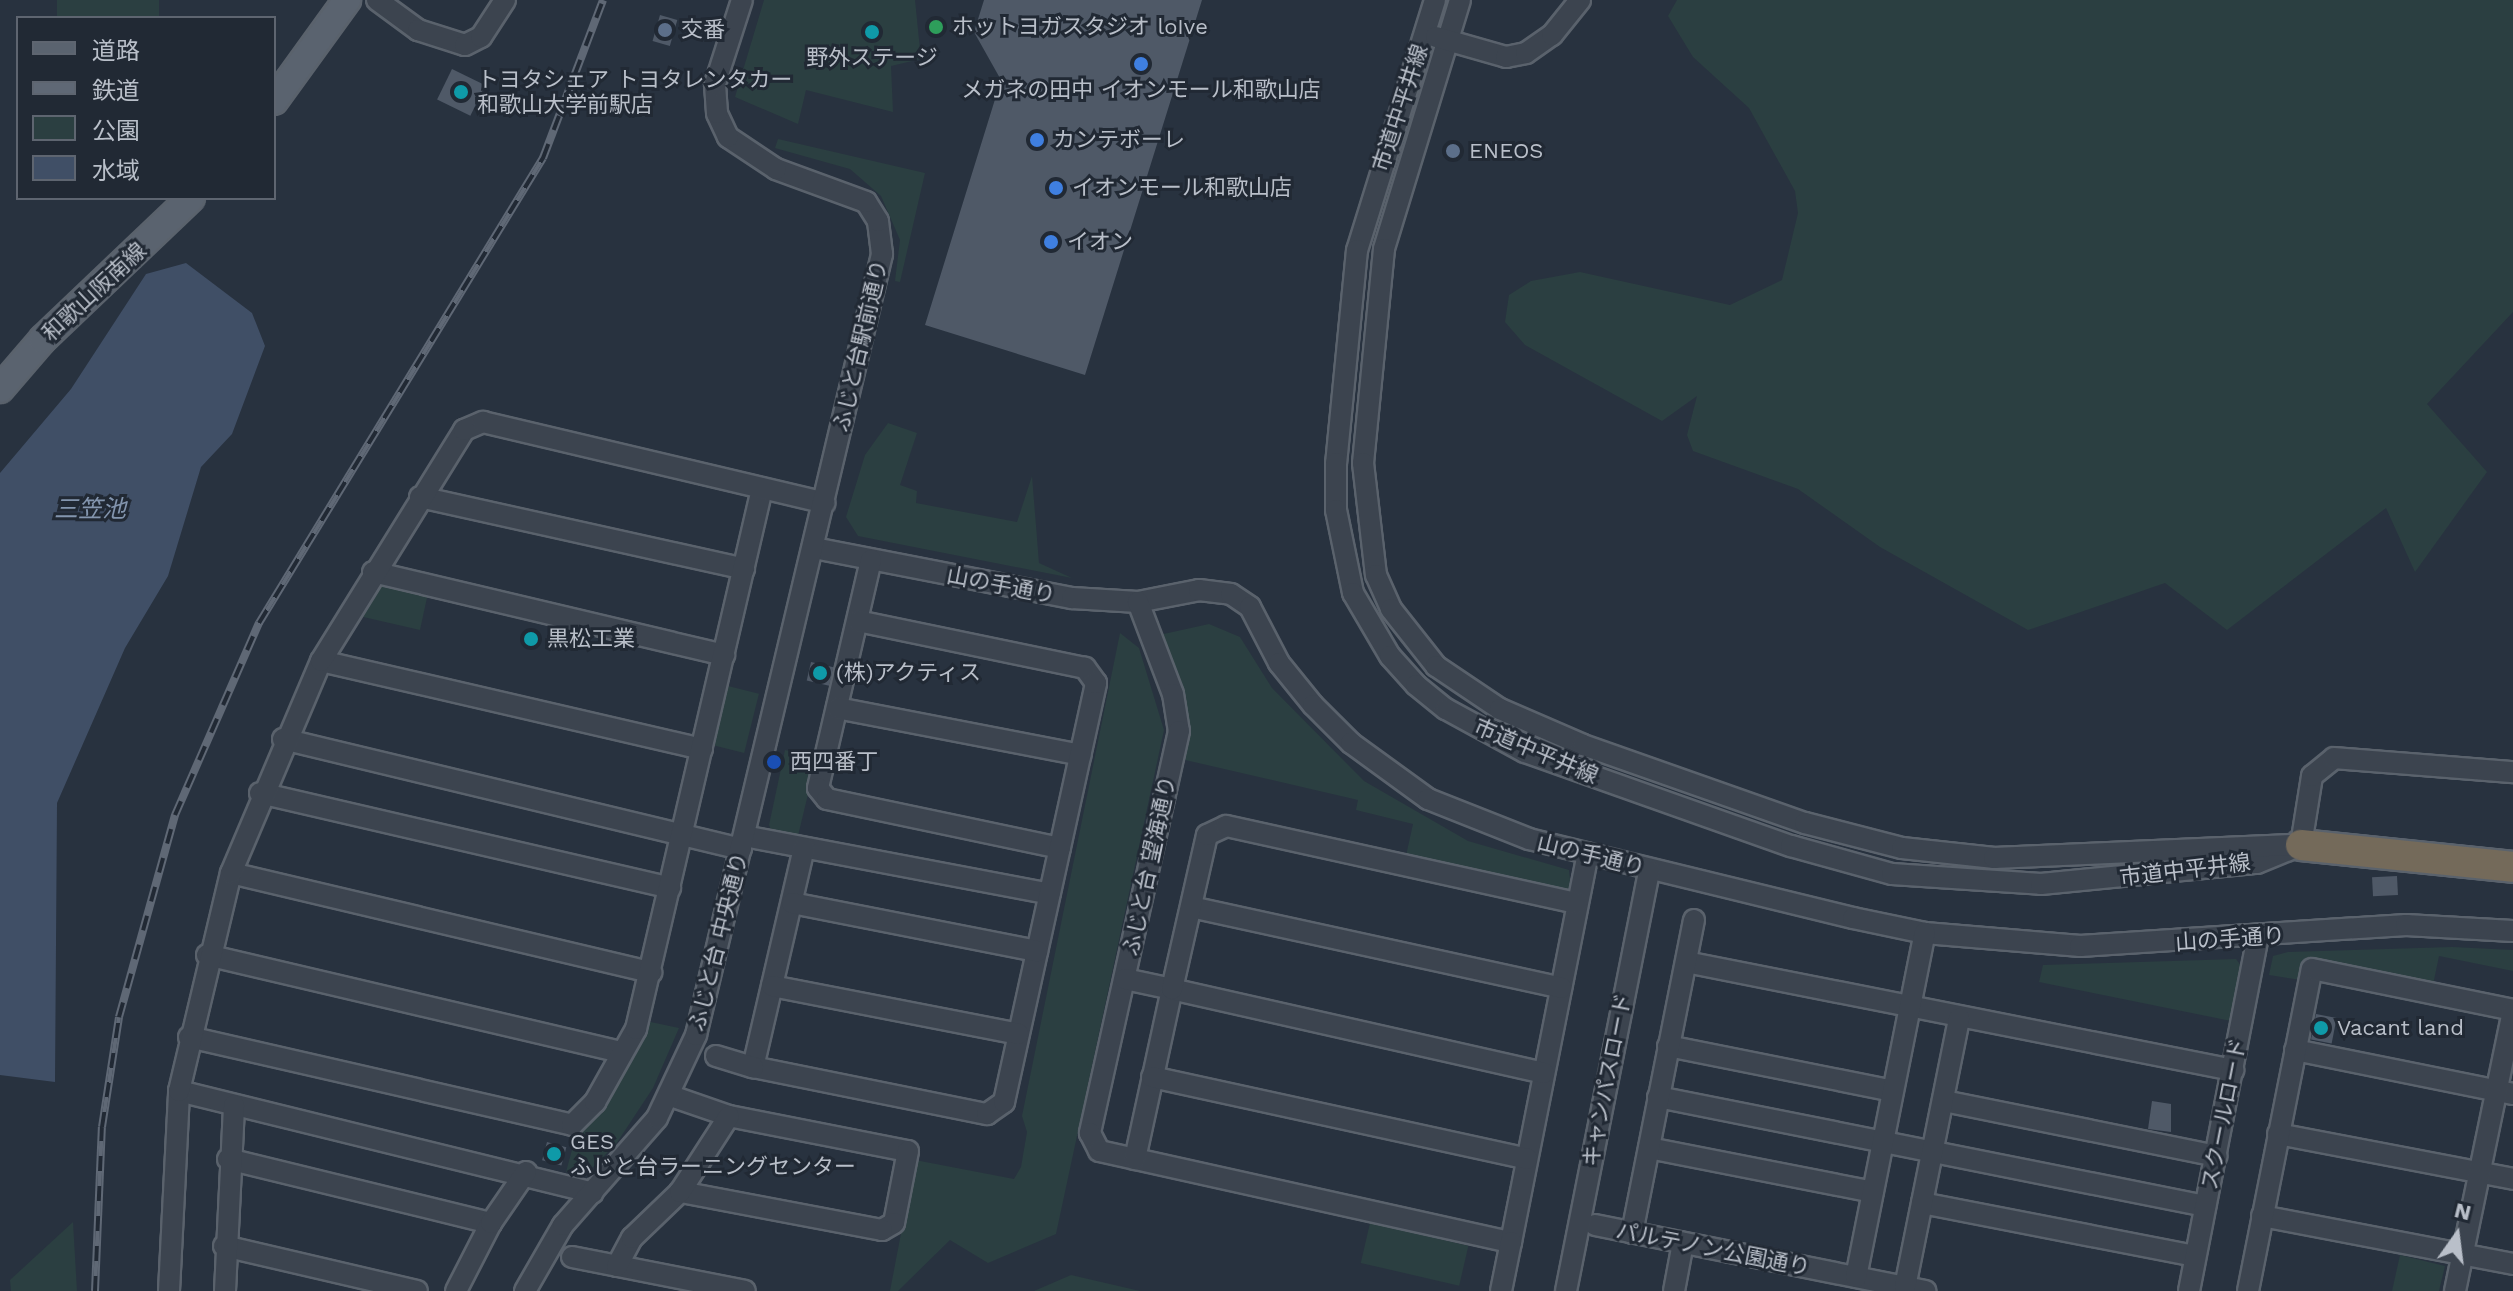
<!DOCTYPE html>
<meta charset="utf-8">
<style>
body{margin:0}
#map{position:relative;width:2513px;height:1291px;overflow:hidden;background:#28323f;font-family:"Work Sans","Noto Sans JP",sans-serif}
div>[style]{position:absolute}
[style*='--x']{left:calc(var(--x)*1px);top:calc(var(--y)*1px);width:calc(var(--w)*1px);rotate:calc(var(--a)*1deg)}
.green>*{inset:0;background:#2b3f41;transform-origin:0 0}
.water>*{inset:0;background:#404f66}
.building>*{inset:0;background:#4f5967;transform-origin:0 0}
.roads{filter:drop-shadow(2px 0 #5a626c) drop-shadow(-2px 0 #5a626c) drop-shadow(0 2px #5a626c) drop-shadow(0 -2px #5a626c)}
.minor>*{height:20px;margin:-10px;padding:0 10px;transform-origin:10px;border-radius:10px;background:#3c444f}
.major>*{height:26px;margin:-13px;padding:0 13px;transform-origin:13px;border-radius:13px;background:#5a636f}
.highway>*{height:30px;margin:-15px;padding:0 15px;transform-origin:15px;border-radius:15px;background:#746a5a}
.rail>*{height:8px;margin-top:-4px;transform-origin:0;background:repeating-linear-gradient(90deg,#212934 0 15px,#5f6875 0 30px);box-sizing:border-box;border-block:2px solid #5f6875}
.dots>*{width:22px;height:22px;translate:-50% -50%;box-sizing:border-box;border:4px solid #212934;border-radius:50%}
span{translate:-50% -50%;white-space:nowrap;text-align:center;line-height:1.15;-webkit-text-stroke:6px #212934;paint-order:stroke}
.poi-label{font-size:22px;color:#b9bfc9}
.left{translate:0 -50%;text-align:left}
.street-label{font-size:22px;color:#b9bfc9}
.water-label{font-size:24px;color:#8395ae;font-style:italic}
.legend{position:absolute;left:16px;top:16px;width:260px;height:184px;box-sizing:border-box;background:#212934;border:2px solid #5e6570;margin:0;padding:10px 14px;list-style:none;font-size:24px;color:#b9bfc9}
.legend li{display:flex;align-items:center;gap:16px;height:40px}
.legend b{width:40px;border:2px solid #5e6570}
.north{position:absolute;left:2417px;top:1195px;width:80px;height:80px;-webkit-text-stroke:6px #212934;paint-order:stroke;rotate:14deg;font-size:22px;font-weight:700;line-height:32px;text-align:center;color:#b9bfc9}
.north::after{content:'';display:block;margin:auto;width:28px;height:36px;background:#b9bfc9;clip-path:polygon(50% 0,100% 100%,50% 72%,0 100%)}
</style>
<div id="map">
<div class="green">
<i style="left:57px;top:0;width:102px;height:19px"></i>
<i style="clip-path:polygon(764px 0,915px 0,921px 59px,891px 66px,893px 112px,806px 90px,798px 124px,735px 97px)"></i>
<i style="clip-path:polygon(1677px 0,2513px 0,2513px 312px,2427px 404px,2487px 472px,2415px 572px,2386px 508px,2227px 630px,2165px 583px,2028px 630px,1880px 547px,1798px 489px,1693px 451px,1687px 435px,1697px 396px,1662px 421px,1525px 345px,1505px 322px,1509px 295px,1531px 281px,1580px 272px,1730px 305px,1782px 280px,1798px 213px,1795px 191px,1749px 108px,1693px 57px,1668px 16px)"></i>
<i style="clip-path:polygon(778px 139px,925px 173px,900px 282px,895px 281px,900px 240px,881px 196px,850px 169px,775px 148px)"></i>
<i style="clip-path:polygon(888px 423px,917px 433px,900px 485px,917px 491px,916px 503px,1017px 522px,1032px 476px,1039px 563px,1072px 578px,858px 536px,846px 517px,865px 455px)"></i>
<i style="clip-path:polygon(386px 583px,428px 593px,420px 630px,359px 616px,374px 587px)"></i>
<i style="clip-path:polygon(1209px 624px,1240px 637px,1272px 688px,1364px 781px,1468px 841px,1569px 870px,1571px 889px,1562px 894px,1405px 860px,1413px 824px,1356px 810px,1358px 800px,1181px 759px,1159px 635px)"></i>
<i style="clip-path:polygon(1120px 633px,1139px 648px,1164px 730px,1056px 1234px,988px 1263px,950px 1240px,898px 1291px,890px 1291px,915px 1160px,1014px 1179px,1021px 1167px,1027px 1132px,1022px 1116px)"></i>
<i style="left:724px;top:685px;width:36px;height:61px;rotate:14deg"></i>
<i style="clip-path:polygon(785px 750px,817px 757px,797px 840px,773px 834px,769px 825px)"></i>
<i style="clip-path:polygon(2452px 947px,2513px 950px,2513px 971px,2439px 956px,2433px 985px,2305px 960px,2301px 980px,2269px 975px,2273px 956px,2288px 952px)"></i>
<i style="clip-path:polygon(2236px 959px,2242px 967px,2231px 1021px,2039px 982px,2043px 965px)"></i>
<i style="clip-path:polygon(646px 1021px,679px 1028px,653px 1088px,616px 1144px,588px 1172px,566px 1172px,576px 1135px,620px 1078px)"></i>
<i style="clip-path:polygon(73px 1222px,77px 1291px,11px 1291px,10px 1280px)"></i>
<i style="left:1370px;top:1223px;width:101px;height:41px;rotate:13deg"></i>
<i style="clip-path:polygon(2400px 1255px,2445px 1266px,2439px 1291px,2392px 1291px)"></i>
<i style="clip-path:polygon(1071px 1275px,1140px 1291px,1034px 1291px)"></i>
</div>
<div class="water">
<i style="clip-path:polygon(186px 263px,252px 313px,265px 346px,232px 434px,201px 467px,168px 576px,125px 648px,57px 803px,55px 1082px,0 1075px,0 473px,71px 389px,146px 274px)"></i>
</div>
<div class="building">
<i style="clip-path:polygon(984px 0,1202px 0,1085px 375px,925px 325px,1001px 80px,974px 32px)"></i>
<i style="left:660px;top:15px;width:18px;height:27px;rotate:16deg"></i>
<i style="left:452px;top:69px;width:37px;height:34px;rotate:26deg"></i>
<i style="left:811px;top:662px;width:23px;height:19px;rotate:13deg"></i>
<i style="left:2397px;top:876px;width:19px;height:25px;rotate:87deg"></i>
<i style="left:2316px;top:1014px;width:21px;height:26px;rotate:11deg"></i>
<i style="clip-path:polygon(2152px 1101px,2171px 1104px,2171px 1132px,2148px 1129px)"></i>
<i style="left:547px;top:1142px;width:20px;height:19px;rotate:15deg"></i>
</div>
<div class="roads">
<div class="minor">
<i style="--x:377;--y:0;--w:51;--a:36.2"></i>
<i style="--x:418;--y:30;--w:49;--a:17.7"></i>
<i style="--x:465;--y:45;--w:18;--a:-27"></i>
<i style="--x:481;--y:37;--w:44;--a:-57"></i>
<i style="--x:1435;--y:0;--w:262;--a:107.3"></i>
<i style="--x:1357;--y:250;--w:214;--a:95.6"></i>
<i style="--x:1336;--y:463;--w:47;--a:90"></i>
<i style="--x:1336;--y:510;--w:85;--a:78.4"></i>
<i style="--x:1353;--y:593;--w:73;--a:59.6"></i>
<i style="--x:1390;--y:656;--w:39;--a:48"></i>
<i style="--x:1416;--y:685;--w:38;--a:39"></i>
<i style="--x:1446;--y:709;--w:90;--a:28.6"></i>
<i style="--x:1525;--y:752;--w:282;--a:19.5"></i>
<i style="--x:1791;--y:846;--w:105;--a:15.5"></i>
<i style="--x:1892;--y:874;--w:149;--a:3.8"></i>
<i style="--x:2041;--y:884;--w:217;--a:-5.6"></i>
<i style="--x:2257;--y:863;--w:48;--a:-22.2"></i>
<i style="--x:1460;--y:0;--w:260;--a:107"></i>
<i style="--x:1384;--y:249;--w:215;--a:95.6"></i>
<i style="--x:1363;--y:463;--w:113;--a:83.4"></i>
<i style="--x:1376;--y:575;--w:37;--a:66"></i>
<i style="--x:1391;--y:609;--w:73;--a:51.7"></i>
<i style="--x:1436;--y:666;--w:77;--a:33.9"></i>
<i style="--x:1500;--y:709;--w:90;--a:23.4"></i>
<i style="--x:1583;--y:745;--w:235;--a:19.4"></i>
<i style="--x:1805;--y:823;--w:100;--a:14.5"></i>
<i style="--x:1902;--y:848;--w:93;--a:6.2"></i>
<i style="--x:1994;--y:858;--w:303;--a:-2.5"></i>
<i style="--x:1436;--y:37;--w:73;--a:15.9"></i>
<i style="--x:1506;--y:57;--w:20;--a:-11"></i>
<i style="--x:1526;--y:53;--w:32;--a:-35"></i>
<i style="--x:1552;--y:35;--w:45;--a:-51.3"></i>
<i style="--x:420;--y:497;--w:332;--a:12.5"></i>
<i style="--x:814;--y:548;--w:263;--a:11"></i>
<i style="--x:1072;--y:598;--w:66;--a:3.5"></i>
<i style="--x:1138;--y:602;--w:62;--a:-11.1"></i>
<i style="--x:1199;--y:590;--w:32;--a:7"></i>
<i style="--x:1231;--y:594;--w:23;--a:34"></i>
<i style="--x:1250;--y:607;--w:63;--a:62.6"></i>
<i style="--x:1279;--y:663;--w:54;--a:51"></i>
<i style="--x:1313;--y:705;--w:54;--a:45"></i>
<i style="--x:1351;--y:743;--w:95;--a:36"></i>
<i style="--x:1428;--y:799;--w:109;--a:21.6"></i>
<i style="--x:1529;--y:839;--w:333;--a:13.7"></i>
<i style="--x:1853;--y:918;--w:74;--a:11.8"></i>
<i style="--x:1925;--y:933;--w:156;--a:4.8"></i>
<i style="--x:2080;--y:946;--w:327;--a:-3.7"></i>
<i style="--x:2406;--y:925;--w:107;--a:3.2"></i>
<i style="--x:871;--y:560;--w:234;--a:103.1"></i>
<i style="--x:818;--y:788;--w:14;--a:51"></i>
<i style="--x:827;--y:799;--w:238;--a:11.9"></i>
<i style="--x:373;--y:572;--w:361;--a:13.3"></i>
<i style="--x:1138;--y:602;--w:98;--a:69.2"></i>
<i style="--x:1173;--y:694;--w:37;--a:81"></i>
<i style="--x:1179;--y:731;--w:412;--a:102.5"></i>
<i style="--x:1090;--y:1133;--w:20;--a:63"></i>
<i style="--x:1099;--y:1151;--w:422;--a:12.5"></i>
<i style="--x:1511;--y:1242;--w:396;--a:-78.8"></i>
<i style="--x:321;--y:661;--w:391;--a:13"></i>
<i style="--x:837;--y:708;--w:248;--a:10.9"></i>
<i style="--x:283;--y:739;--w:471;--a:13.5"></i>
<i style="--x:260;--y:793;--w:421;--a:13"></i>
<i style="--x:744;--y:836;--w:311;--a:10.7"></i>
<i style="--x:2301;--y:845;--w:70;--a:-80.9"></i>
<i style="--x:2312;--y:776;--w:28;--a:-39"></i>
<i style="--x:2334;--y:758;--w:180;--a:4.5"></i>
<i style="--x:804;--y:848;--w:225;--a:103.1"></i>
<i style="--x:753;--y:1067;--w:239;--a:11.4"></i>
<i style="--x:987;--y:1114;--w:21;--a:-35"></i>
<i style="--x:1004;--y:1102;--w:429;--a:-77.6"></i>
<i style="--x:1096;--y:683;--w:19;--a:-126"></i>
<i style="--x:1085;--y:668;--w:232;--a:-168.3"></i>
<i style="--x:231;--y:873;--w:432;--a:13.3"></i>
<i style="--x:792;--y:903;--w:250;--a:11.1"></i>
<i style="--x:1191;--y:907;--w:379;--a:12.3"></i>
<i style="--x:207;--y:955;--w:425;--a:13.2"></i>
<i style="--x:1686;--y:962;--w:558;--a:11.17"></i>
<i style="--x:1125;--y:979;--w:48;--a:12"></i>
<i style="--x:1172;--y:989;--w:174;--a:102.3"></i>
<i style="--x:772;--y:986;--w:251;--a:11"></i>
<i style="--x:189;--y:1037;--w:393;--a:12.9"></i>
<i style="--x:572;--y:1125;--w:33;--a:-45"></i>
<i style="--x:595;--y:1102;--w:84;--a:-60.7"></i>
<i style="--x:636;--y:1029;--w:555;--a:-76.87"></i>
<i style="--x:1668;--y:1046;--w:229;--a:11.3"></i>
<i style="--x:2295;--y:1050;--w:222;--a:11.4"></i>
<i style="--x:716;--y:1056;--w:39;--a:17"></i>
<i style="--x:1544;--y:1073;--w:381;--a:-167.3"></i>
<i style="--x:1172;--y:989;--w:158;--a:-77.2"></i>
<i style="--x:1207;--y:835;--w:21;--a:-25"></i>
<i style="--x:1226;--y:826;--w:359;--a:12.4"></i>
<i style="--x:1152;--y:1077;--w:384;--a:12.3"></i>
<i style="--x:179;--y:1091;--w:426;--a:13.8"></i>
<i style="--x:671;--y:1096;--w:61;--a:19"></i>
<i style="--x:729;--y:1116;--w:182;--a:11.1"></i>
<i style="--x:908;--y:1151;--w:73;--a:101"></i>
<i style="--x:894;--y:1223;--w:14;--a:150"></i>
<i style="--x:882;--y:1230;--w:206;--a:-169.3"></i>
<i style="--x:1658;--y:1097;--w:558;--a:11.27"></i>
<i style="--x:1944;--y:1101;--w:278;--a:11.4"></i>
<i style="--x:2278;--y:1134;--w:239;--a:10.8"></i>
<i style="--x:1649;--y:1148;--w:228;--a:11.1"></i>
<i style="--x:228;--y:1159;--w:271;--a:13.7"></i>
<i style="--x:1922;--y:1203;--w:278;--a:11"></i>
<i style="--x:2262;--y:1216;--w:256;--a:10.8"></i>
<i style="--x:1595;--y:1225;--w:337;--a:11.3"></i>
<i style="--x:1632;--y:1233;--w:319;--a:-78.8"></i>
<i style="--x:224;--y:1246;--w:198;--a:13.1"></i>
<i style="--x:572;--y:1257;--w:176;--a:11.1"></i>
<i style="--x:617;--y:1266;--w:32;--a:-62"></i>
<i style="--x:632;--y:1238;--w:66;--a:-43.8"></i>
<i style="--x:680;--y:1192;--w:90;--a:-57.2"></i>
<i style="--x:1856;--y:1277;--w:351;--a:-78.7"></i>
<i style="--x:1905;--y:1287;--w:274;--a:-78.6"></i>
<i style="--x:169;--y:1291;--w:200;--a:-87.1"></i>
<i style="--x:179;--y:1091;--w:224;--a:-76.6"></i>
<i style="--x:231;--y:873;--w:230;--a:-67"></i>
<i style="--x:321;--y:661;--w:272;--a:-58.2"></i>
<i style="--x:464;--y:430;--w:21;--a:-23"></i>
<i style="--x:483;--y:422;--w:351;--a:13.3"></i>
<i style="--x:225;--y:1291;--w:186;--a:-87.2"></i>
<i style="--x:456;--y:1291;--w:76;--a:-62.8"></i>
<i style="--x:491;--y:1223;--w:62;--a:-55.5"></i>
<i style="--x:525;--y:1291;--w:76;--a:-60.1"></i>
<i style="--x:563;--y:1225;--w:142;--a:-48.7"></i>
<i style="--x:657;--y:1118;--w:92;--a:-64.8"></i>
<i style="--x:696;--y:1035;--w:803;--a:-76.6"></i>
<i style="--x:882;--y:254;--w:33;--a:-97"></i>
<i style="--x:878;--y:221;--w:22;--a:-122"></i>
<i style="--x:866;--y:202;--w:96;--a:-159.9"></i>
<i style="--x:776;--y:169;--w:58;--a:-146.3"></i>
<i style="--x:728;--y:137;--w:26;--a:-115"></i>
<i style="--x:717;--y:113;--w:29;--a:-94"></i>
<i style="--x:715;--y:84;--w:88;--a:-72.2"></i>
<i style="--x:1501;--y:1291;--w:50;--a:-78.5"></i>
<i style="--x:1566;--y:1291;--w:429;--a:-78.8"></i>
<i style="--x:1674;--y:1291;--w:49;--a:-79.4"></i>
<i style="--x:2189;--y:1291;--w:361;--a:-79"></i>
<i style="--x:2248;--y:1291;--w:328;--a:-78.8"></i>
<i style="--x:2312;--y:969;--w:205;--a:11.5"></i>
<i style="--x:2455;--y:1291;--w:287;--a:-78.3"></i>
</div>
<div class="major">
<i style="--x:274;--y:101;--w:125;--a:-54.1"></i>
<i style="--x:0;--y:389;--w:66;--a:-49.3"></i>
<i style="--x:43;--y:339;--w:204;--a:-43.6"></i>
</div>
<div class="highway">
<i style="--x:2301;--y:845;--w:213;--a:5.9"></i>
</div>
</div>
<div class="rail">
<i style="--x:95;--y:1291;--w:164;--a:-87.6"></i>
<i style="--x:102;--y:1127;--w:111;--a:-81.2"></i>
<i style="--x:119;--y:1017;--w:210;--a:-74.5"></i>
<i style="--x:175;--y:815;--w:210;--a:-66.4"></i>
<i style="--x:259;--y:623;--w:545;--a:-58.59"></i>
<i style="--x:543;--y:158;--w:169;--a:-69.2"></i>
</div>
<div class="dots">
<i style="left:936px;top:27px;background:#2e9e5b"></i>
<i style="left:665px;top:30px;background:#5c6f8a"></i>
<i style="left:872px;top:32px;background:#0f9aa8"></i>
<i style="left:1141px;top:64px;background:#3f7fe0"></i>
<i style="left:461px;top:92px;background:#0f9aa8"></i>
<i style="left:1037px;top:140px;background:#3f7fe0"></i>
<i style="left:1453px;top:151px;background:#5c6f8a"></i>
<i style="left:1056px;top:188px;background:#3f7fe0"></i>
<i style="left:1051px;top:242px;background:#3f7fe0"></i>
<i style="left:531px;top:639px;background:#0f9aa8"></i>
<i style="left:820px;top:673px;background:#0f9aa8"></i>
<i style="left:774px;top:762px;background:#1a4fb4"></i>
<i style="left:2321px;top:1028px;background:#0f9aa8"></i>
<i style="left:554px;top:1154px;background:#0f9aa8"></i>
</div>
<div class="poi-label">
<span class="left" style="left:952px;top:27px">ホットヨガスタジオ loIve</span>
<span class="left" style="left:681px;top:30px">交番</span>
<span style="left:872px;top:58px">野外ステージ</span>
<span class="left" style="left:477px;top:92px">トヨタシェア トヨタレンタカー<br>和歌山大学前駅店</span>
<span style="left:1141px;top:90px">メガネの田中 イオンモール和歌山店</span>
<span class="left" style="left:1053px;top:140px">カンテボーレ</span>
<span class="left" style="left:1469px;top:151px">ENEOS</span>
<span class="left" style="left:1072px;top:188px">イオンモール和歌山店</span>
<span class="left" style="left:1067px;top:242px">イオン</span>
<span class="left" style="left:547px;top:639px">黒松工業</span>
<span class="left" style="left:836px;top:673px">(株)アクティス</span>
<span class="left" style="left:790px;top:762px">西四番丁</span>
<span class="left" style="left:2337px;top:1028px">Vacant land</span>
<span class="left" style="left:570px;top:1154px">GES<br>ふじと台ラーニングセンター</span>
</div>
<div class="street-label">
<span style="left:1400px;top:108px;rotate:-72deg">市道中平井線</span>
<span style="left:94px;top:292px;rotate:-43deg">和歌山阪南線</span>
<span style="left:860px;top:346px;rotate:-77deg">ふじと台駅前通り</span>
<span style="left:1001px;top:585px;rotate:11deg">山の手通り</span>
<span style="left:1536px;top:751px;rotate:23deg">市道中平井線</span>
<span style="left:1591px;top:855px;rotate:14deg">山の手通り</span>
<span style="left:1149px;top:866px;rotate:-78deg">ふじと台 望海通り</span>
<span style="left:2185px;top:870px;rotate:-7deg">市道中平井線</span>
<span style="left:2230px;top:939px;rotate:-4deg">山の手通り</span>
<span style="left:718px;top:942px;rotate:-76deg">ふじと台 中央通り</span>
<span style="left:1607px;top:1080px;rotate:-79deg">キャンパスロード</span>
<span style="left:2224px;top:1114px;rotate:-79deg">スクールロード</span>
<span style="left:1713px;top:1249px;rotate:11deg">パルテノン公園通り</span>
</div>
<div class="water-label">
<span style="left:90px;top:510px">三笠池</span>
</div>
<ul class="legend">
<li><b style="height:10px;background:#5a636f"></b>道路</li>
<li><b style="height:10px;background:#5f6875"></b>鉄道</li>
<li><b style="height:22px;background:#2b3f41"></b>公園</li>
<li><b style="height:22px;background:#404f66"></b>水域</li>
</ul>
<div class="north">N</div>
</div>
